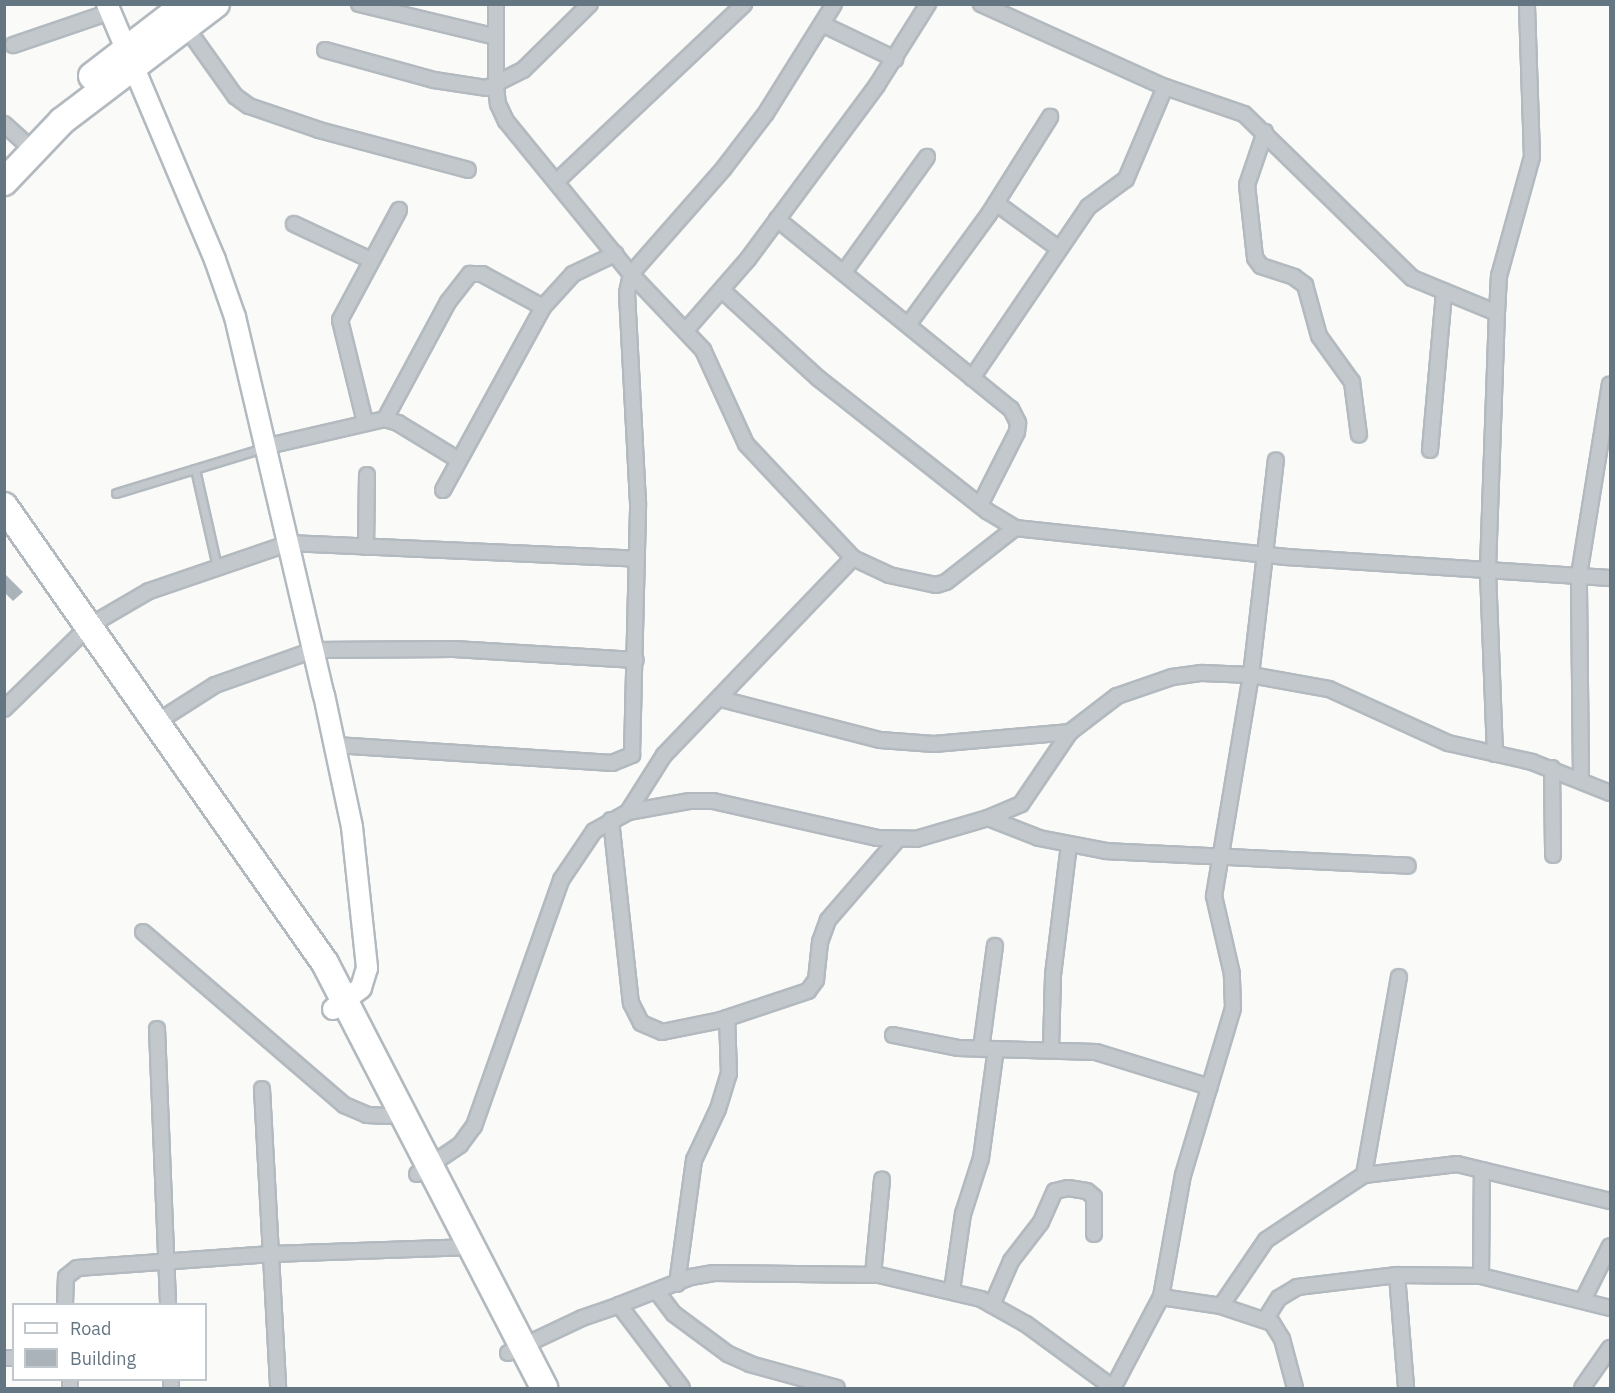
<!DOCTYPE html>
<style>
body{margin:0}
#map{position:relative;width:1615px;height:1393px;overflow:hidden;background:#fafaf8;font-family:"IBM Plex Sans",sans-serif}
div>[style]{position:absolute}
[style*='--x']{left:calc(var(--x)*1px);top:calc(var(--y)*1px);width:calc(var(--w)*1px);rotate:calc(var(--a)*1deg)}
.building>*{inset:0;background:#aab3b9}
.roads{filter:drop-shadow(2px 0 #b3babf) drop-shadow(-2px 0 #b3babf) drop-shadow(0 2px #b3babf) drop-shadow(0 -2px #b3babf)}
.lane>*{height:7px;margin:-3.5px;padding:0 3.5px;transform-origin:3.5px;border-radius:3.5px;background:#c3c8cc}
.street>*{height:14px;margin:-7px;padding:0 7px;transform-origin:7px;border-radius:7px;background:#c3c8cc}
.secondary>*{height:20px;margin:-10px;padding:0 10px;transform-origin:10px;border-radius:10px;background:#fff}
.highway>*{height:26px;margin:-13px;padding:0 13px;transform-origin:13px;border-radius:13px;background:#fff}
span{translate:-50% -50%;white-space:nowrap;text-align:center;line-height:1.15;-webkit-text-stroke:6px #fff;paint-order:stroke}
.frame{position:absolute;inset:0;border:6px solid #657683;pointer-events:none}
.legend{position:absolute;left:12px;top:1303px;width:195px;height:78px;box-sizing:border-box;background:#fff;border:2px solid #c1c8cd;margin:0;padding:8px 10px;list-style:none;font-size:18px;color:#657683}
.legend li{display:flex;align-items:center;gap:12px;height:30px}
.legend b{width:30px;border:2px solid #c1c8cd}
</style>
<div id="map">
<div class="building">
<i style="clip-path:polygon(4px 573px,23px 592px,13px 601px,4px 592px)"></i>
</div>
<div class="roads">
<div class="lane">
<i style="--x:195;--y:469;--w:100;--a:77.3"></i>
<i style="--x:116;--y:493;--w:154;--a:-17"></i>
</div>
<div class="street">
<i style="--x:359;--y:4;--w:141;--a:13.5"></i>
<i style="--x:496;--y:4;--w:82;--a:90"></i>
<i style="--x:496;--y:86;--w:18;--a:84"></i>
<i style="--x:498;--y:104;--w:19;--a:65"></i>
<i style="--x:506;--y:121;--w:198;--a:50.8"></i>
<i style="--x:631;--y:274;--w:105;--a:46.5"></i>
<i style="--x:703;--y:350;--w:103;--a:65.4"></i>
<i style="--x:746;--y:444;--w:156;--a:46.8"></i>
<i style="--x:853;--y:558;--w:40;--a:25"></i>
<i style="--x:889;--y:575;--w:48;--a:12"></i>
<i style="--x:936;--y:585;--w:10;--a:-17"></i>
<i style="--x:946;--y:582;--w:88;--a:-38"></i>
<i style="--x:981;--y:4;--w:202;--a:24.3"></i>
<i style="--x:1165;--y:87;--w:83;--a:18.9"></i>
<i style="--x:1244;--y:114;--w:235;--a:44.3"></i>
<i style="--x:1412;--y:278;--w:92;--a:22.4"></i>
<i style="--x:824;--y:25;--w:79;--a:25.6"></i>
<i style="--x:186;--y:27;--w:85;--a:54.6"></i>
<i style="--x:235;--y:96;--w:17;--a:36"></i>
<i style="--x:249;--y:106;--w:74;--a:18.9"></i>
<i style="--x:319;--y:130;--w:154;--a:15"></i>
<i style="--x:13;--y:45;--w:102;--a:-18.8"></i>
<i style="--x:325;--y:50;--w:113;--a:15.4"></i>
<i style="--x:434;--y:80;--w:54;--a:8.6"></i>
<i style="--x:487;--y:88;--w:40;--a:-26.6"></i>
<i style="--x:523;--y:70;--w:94;--a:-44.6"></i>
<i style="--x:4;--y:124;--w:24;--a:42"></i>
<i style="--x:1265;--y:132;--w:56;--a:108.8"></i>
<i style="--x:1247;--y:185;--w:73;--a:83.7"></i>
<i style="--x:1255;--y:258;--w:10;--a:53"></i>
<i style="--x:1261;--y:266;--w:35;--a:18"></i>
<i style="--x:1294;--y:277;--w:14;--a:36"></i>
<i style="--x:1305;--y:285;--w:53;--a:74.6"></i>
<i style="--x:1319;--y:336;--w:57;--a:54.3"></i>
<i style="--x:1352;--y:382;--w:53;--a:82.5"></i>
<i style="--x:556;--y:182;--w:259;--a:-43.4"></i>
<i style="--x:996;--y:203;--w:78;--a:36.1"></i>
<i style="--x:777;--y:219;--w:301;--a:39.1"></i>
<i style="--x:1011;--y:409;--w:16;--a:63"></i>
<i style="--x:1018;--y:423;--w:9;--a:96"></i>
<i style="--x:1017;--y:432;--w:82;--a:116.9"></i>
<i style="--x:294;--y:224;--w:85;--a:25.1"></i>
<i style="--x:844;--y:272;--w:142;--a:-54.2"></i>
<i style="--x:723;--y:291;--w:129;--a:42.5"></i>
<i style="--x:818;--y:378;--w:215;--a:38.2"></i>
<i style="--x:987;--y:511;--w:33;--a:31"></i>
<i style="--x:1015;--y:528;--w:273;--a:6.1"></i>
<i style="--x:1286;--y:557;--w:325;--a:3.7"></i>
<i style="--x:908;--y:325;--w:137;--a:-53.9"></i>
<i style="--x:989;--y:214;--w:115;--a:-57.8"></i>
<i style="--x:687;--y:329;--w:93;--a:-48.9"></i>
<i style="--x:748;--y:259;--w:217;--a:-53.4"></i>
<i style="--x:877;--y:85;--w:96;--a:-57.8"></i>
<i style="--x:972;--y:378;--w:207;--a:-55.8"></i>
<i style="--x:1088;--y:207;--w:47;--a:-36.4"></i>
<i style="--x:1126;--y:179;--w:100;--a:-67"></i>
<i style="--x:385;--y:419;--w:133;--a:-61.7"></i>
<i style="--x:448;--y:302;--w:36;--a:-52"></i>
<i style="--x:470;--y:274;--w:12;--a:0"></i>
<i style="--x:482;--y:274;--w:69;--a:28.4"></i>
<i style="--x:365;--y:422;--w:105;--a:-103.8"></i>
<i style="--x:340;--y:320;--w:125;--a:-61.8"></i>
<i style="--x:268;--y:446;--w:120;--a:-13"></i>
<i style="--x:385;--y:419;--w:14;--a:17"></i>
<i style="--x:398;--y:423;--w:69;--a:31.4"></i>
<i style="--x:1430;--y:450;--w:159;--a:-84.9"></i>
<i style="--x:443;--y:490;--w:209;--a:-61.3"></i>
<i style="--x:543;--y:307;--w:45;--a:-47.7"></i>
<i style="--x:573;--y:274;--w:47;--a:-25.5"></i>
<i style="--x:366;--y:547;--w:72;--a:-89.2"></i>
<i style="--x:721;--y:699;--w:164;--a:14.5"></i>
<i style="--x:880;--y:740;--w:54;--a:4.2"></i>
<i style="--x:934;--y:744;--w:137;--a:-5"></i>
<i style="--x:4;--y:709;--w:119;--a:-44.3"></i>
<i style="--x:89;--y:626;--w:69;--a:-30.3"></i>
<i style="--x:149;--y:591;--w:149;--a:-18.8"></i>
<i style="--x:290;--y:543;--w:347;--a:2.6"></i>
<i style="--x:157;--y:722;--w:69;--a:-32.5"></i>
<i style="--x:215;--y:685;--w:105;--a:-19.5"></i>
<i style="--x:314;--y:650;--w:140;--a:-0.4"></i>
<i style="--x:454;--y:649;--w:182;--a:3.5"></i>
<i style="--x:335;--y:745;--w:278;--a:3.7"></i>
<i style="--x:612;--y:763;--w:22;--a:-22"></i>
<i style="--x:632;--y:755;--w:252;--a:-88.6"></i>
<i style="--x:638;--y:503;--w:210;--a:-93"></i>
<i style="--x:627;--y:293;--w:19;--a:-78"></i>
<i style="--x:631;--y:274;--w:141;--a:-48.7"></i>
<i style="--x:724;--y:168;--w:69;--a:-52.6"></i>
<i style="--x:766;--y:113;--w:128;--a:-58"></i>
<i style="--x:1495;--y:754;--w:186;--a:-92.2"></i>
<i style="--x:1488;--y:568;--w:255;--a:-88"></i>
<i style="--x:1497;--y:313;--w:37;--a:-87"></i>
<i style="--x:1499;--y:276;--w:123;--a:-74.5"></i>
<i style="--x:1532;--y:157;--w:153;--a:-91.9"></i>
<i style="--x:1552;--y:768;--w:87;--a:89.3"></i>
<i style="--x:1581;--y:778;--w:203;--a:-90.6"></i>
<i style="--x:1579;--y:575;--w:193;--a:-80.8"></i>
<i style="--x:628;--y:812;--w:67;--a:-57.7"></i>
<i style="--x:664;--y:755;--w:273;--a:-46.2"></i>
<i style="--x:988;--y:818;--w:55;--a:21.4"></i>
<i style="--x:1039;--y:838;--w:68;--a:11"></i>
<i style="--x:1106;--y:851;--w:302;--a:2.8"></i>
<i style="--x:611;--y:820;--w:184;--a:83.8"></i>
<i style="--x:631;--y:1003;--w:22;--a:63"></i>
<i style="--x:641;--y:1023;--w:23;--a:23"></i>
<i style="--x:662;--y:1032;--w:60;--a:-11.5"></i>
<i style="--x:721;--y:1020;--w:92;--a:-18.4"></i>
<i style="--x:808;--y:991;--w:14;--a:-54"></i>
<i style="--x:816;--y:980;--w:38;--a:-84"></i>
<i style="--x:820;--y:942;--w:23;--a:-70"></i>
<i style="--x:828;--y:920;--w:106;--a:-49.2"></i>
<i style="--x:143;--y:932;--w:265;--a:40.7"></i>
<i style="--x:344;--y:1105;--w:25;--a:23"></i>
<i style="--x:367;--y:1115;--w:21;--a:3"></i>
<i style="--x:157;--y:1029;--w:275;--a:87.7"></i>
<i style="--x:893;--y:1035;--w:66;--a:11.3"></i>
<i style="--x:958;--y:1048;--w:138;--a:1.7"></i>
<i style="--x:1096;--y:1052;--w:119;--a:17.1"></i>
<i style="--x:1051;--y:1048;--w:73;--a:-88.4"></i>
<i style="--x:1053;--y:975;--w:132;--a:-83"></i>
<i style="--x:981;--y:1049;--w:104;--a:-82.3"></i>
<i style="--x:262;--y:1089;--w:299;--a:86.9"></i>
<i style="--x:417;--y:1174;--w:52;--a:-34"></i>
<i style="--x:460;--y:1145;--w:24;--a:-54"></i>
<i style="--x:474;--y:1126;--w:261;--a:-70.5"></i>
<i style="--x:561;--y:880;--w:59;--a:-56"></i>
<i style="--x:594;--y:831;--w:39;--a:-29"></i>
<i style="--x:628;--y:812;--w:63;--a:-10.1"></i>
<i style="--x:690;--y:801;--w:23;--a:0"></i>
<i style="--x:713;--y:801;--w:168;--a:12.7"></i>
<i style="--x:877;--y:838;--w:39;--a:1"></i>
<i style="--x:916;--y:839;--w:75;--a:-16.3"></i>
<i style="--x:988;--y:818;--w:36;--a:-23"></i>
<i style="--x:1021;--y:804;--w:87;--a:-55.8"></i>
<i style="--x:1070;--y:732;--w:59;--a:-37.5"></i>
<i style="--x:1117;--y:696;--w:58;--a:-19.1"></i>
<i style="--x:1172;--y:677;--w:30;--a:-8"></i>
<i style="--x:1202;--y:673;--w:49;--a:2.3"></i>
<i style="--x:1251;--y:675;--w:79;--a:10.2"></i>
<i style="--x:1329;--y:689;--w:131;--a:24.4"></i>
<i style="--x:1448;--y:743;--w:86;--a:12.7"></i>
<i style="--x:1532;--y:762;--w:84;--a:21.7"></i>
<i style="--x:1364;--y:1175;--w:201;--a:-80"></i>
<i style="--x:873;--y:1275;--w:96;--a:-84.6"></i>
<i style="--x:1397;--y:1275;--w:113;--a:85.4"></i>
<i style="--x:1481;--y:1276;--w:106;--a:-89.5"></i>
<i style="--x:677;--y:1284;--w:125;--a:-82.2"></i>
<i style="--x:694;--y:1160;--w:56;--a:-64.8"></i>
<i style="--x:718;--y:1109;--w:37;--a:-73"></i>
<i style="--x:729;--y:1074;--w:56;--a:-92"></i>
<i style="--x:952;--y:1290;--w:77;--a:-81.8"></i>
<i style="--x:963;--y:1214;--w:59;--a:-72.2"></i>
<i style="--x:981;--y:1158;--w:110;--a:-82.2"></i>
<i style="--x:658;--y:1293;--w:26;--a:53"></i>
<i style="--x:674;--y:1314;--w:67;--a:36.5"></i>
<i style="--x:728;--y:1354;--w:24;--a:24"></i>
<i style="--x:750;--y:1364;--w:90;--a:15.4"></i>
<i style="--x:1161;--y:1297;--w:61;--a:8.5"></i>
<i style="--x:1221;--y:1306;--w:54;--a:18.4"></i>
<i style="--x:1272;--y:1323;--w:19;--a:58"></i>
<i style="--x:1282;--y:1339;--w:51;--a:75.1"></i>
<i style="--x:1583;--y:1300;--w:60;--a:-63.4"></i>
<i style="--x:65;--y:1304;--w:27;--a:-88"></i>
<i style="--x:66;--y:1277;--w:14;--a:-39"></i>
<i style="--x:77;--y:1268;--w:195;--a:-4.1"></i>
<i style="--x:271;--y:1254;--w:201;--a:-2"></i>
<i style="--x:619;--y:1305;--w:77;--a:-21.3"></i>
<i style="--x:691;--y:1277;--w:23;--a:-10"></i>
<i style="--x:714;--y:1273;--w:165;--a:0.7"></i>
<i style="--x:879;--y:1275;--w:105;--a:13.2"></i>
<i style="--x:981;--y:1299;--w:51;--a:29.1"></i>
<i style="--x:1026;--y:1324;--w:108;--a:36.3"></i>
<i style="--x:992;--y:1305;--w:48;--a:-66.6"></i>
<i style="--x:1011;--y:1261;--w:49;--a:-52.4"></i>
<i style="--x:1041;--y:1222;--w:34;--a:-66"></i>
<i style="--x:1055;--y:1191;--w:13;--a:-13"></i>
<i style="--x:1068;--y:1188;--w:19;--a:9"></i>
<i style="--x:1087;--y:1191;--w:9;--a:41"></i>
<i style="--x:1094;--y:1197;--w:37;--a:90"></i>
<i style="--x:1221;--y:1306;--w:80;--a:-55.7"></i>
<i style="--x:1266;--y:1240;--w:118;--a:-33.6"></i>
<i style="--x:1364;--y:1175;--w:94;--a:-6.7"></i>
<i style="--x:1457;--y:1164;--w:157;--a:13.6"></i>
<i style="--x:1265;--y:1320;--w:26;--a:-58"></i>
<i style="--x:1279;--y:1298;--w:21;--a:-31"></i>
<i style="--x:1297;--y:1287;--w:101;--a:-6.8"></i>
<i style="--x:1397;--y:1275;--w:84;--a:0.7"></i>
<i style="--x:1481;--y:1276;--w:133;--a:13.9"></i>
<i style="--x:508;--y:1353;--w:82;--a:-25.3"></i>
<i style="--x:582;--y:1318;--w:39;--a:-19"></i>
<i style="--x:619;--y:1305;--w:104;--a:52.8"></i>
<i style="--x:4;--y:1358;--w:10;--a:0"></i>
<i style="--x:70;--y:1380;--w:8;--a:90"></i>
<i style="--x:171;--y:1380;--w:8;--a:90"></i>
<i style="--x:1113;--y:1388;--w:103;--a:-62.2"></i>
<i style="--x:1161;--y:1297;--w:124;--a:-79.8"></i>
<i style="--x:1183;--y:1175;--w:174;--a:-73.3"></i>
<i style="--x:1233;--y:1008;--w:34;--a:-92"></i>
<i style="--x:1232;--y:974;--w:80;--a:-103"></i>
<i style="--x:1214;--y:896;--w:224;--a:-80.5"></i>
<i style="--x:1251;--y:675;--w:216;--a:-83.4"></i>
<i style="--x:1582;--y:1388;--w:49;--a:-55"></i>
</div>
<div class="secondary">
<i style="--x:107;--y:4;--w:278;--a:67.1"></i>
<i style="--x:215;--y:260;--w:60;--a:70.7"></i>
<i style="--x:235;--y:317;--w:388;--a:76.8"></i>
<i style="--x:324;--y:695;--w:135;--a:78"></i>
<i style="--x:352;--y:827;--w:142;--a:83.9"></i>
<i style="--x:367;--y:968;--w:21;--a:107"></i>
<i style="--x:361;--y:988;--w:35;--a:143"></i>
</div>
<div class="highway">
<i style="--x:92;--y:76;--w:118;--a:-37.5"></i>
<i style="--x:4;--y:182;--w:84;--a:-46.4"></i>
<i style="--x:62;--y:121;--w:193;--a:-37.2"></i>
<i style="--x:4;--y:506;--w:558;--a:54.92"></i>
<i style="--x:325;--y:963;--w:478;--a:62.7"></i>
</div>
</div>
<div class="frame"></div>
<ul class="legend">
<li><b style="height:8px;background:#fff"></b>Road</li>
<li><b style="height:16px;background:#aab3b9"></b>Building</li>
</ul>
</div>
